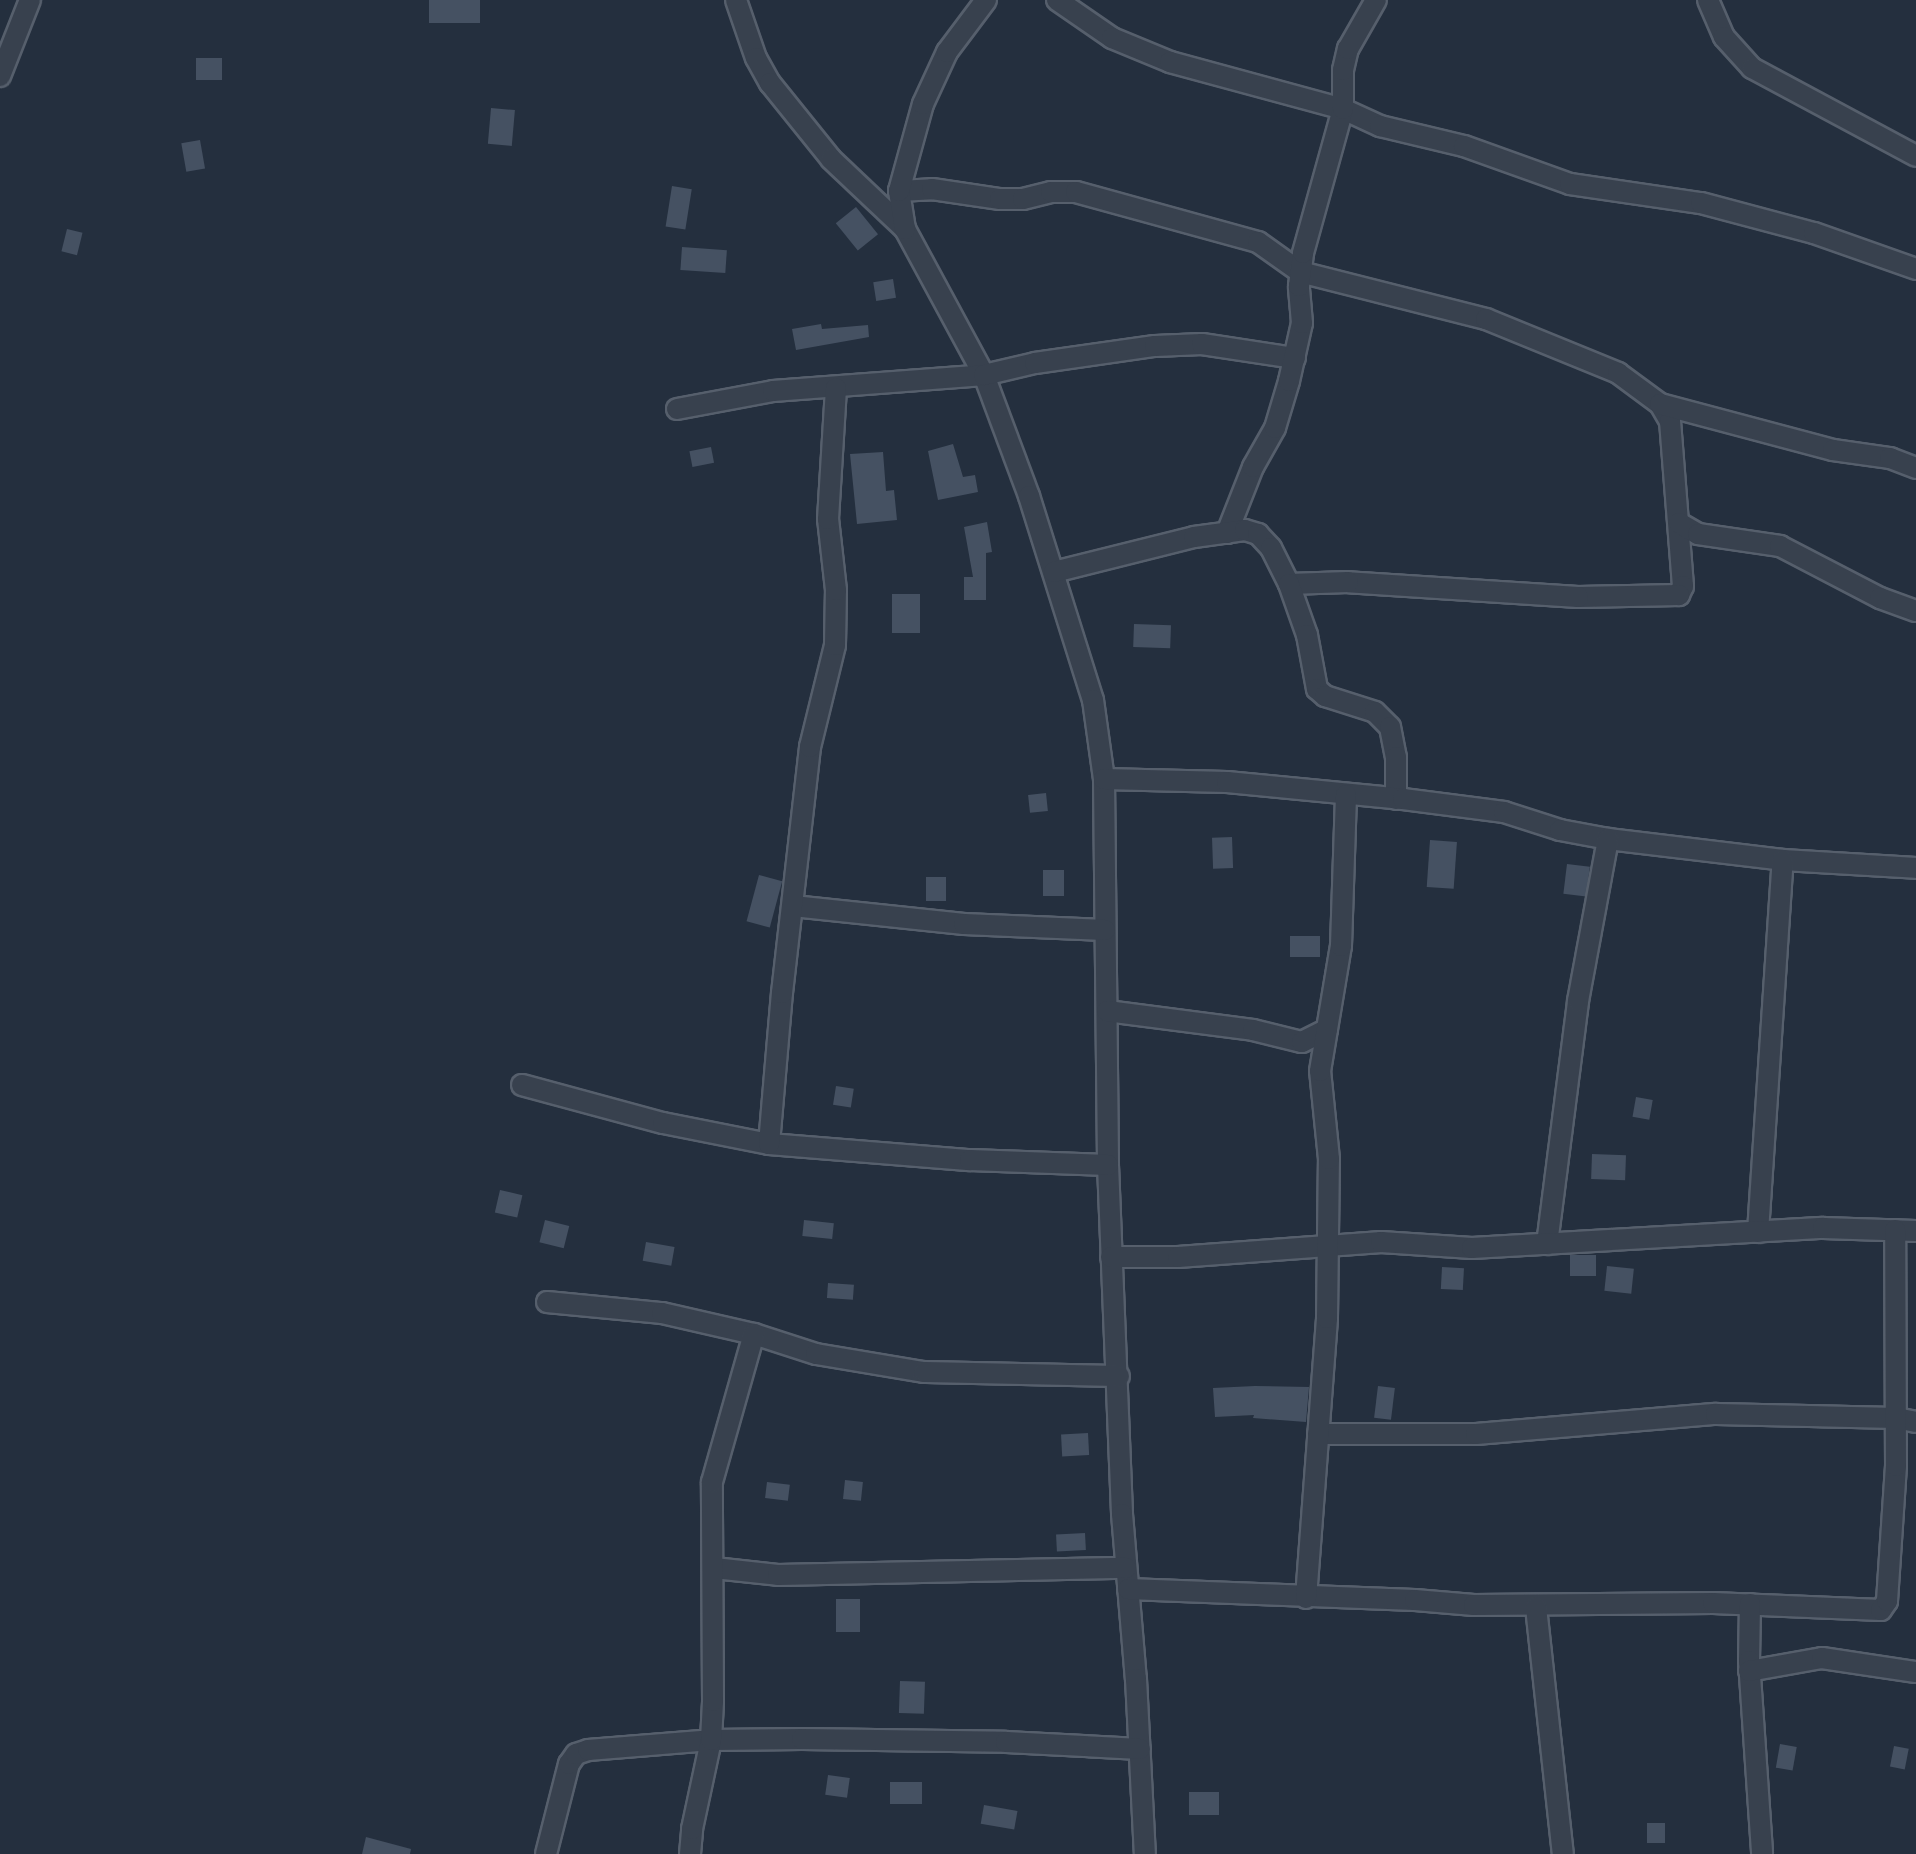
<!DOCTYPE html>
<style>
body{margin:0}
#map{position:relative;width:1916px;height:1854px;overflow:hidden;background:#242f3e;font-family:Inter,sans-serif}
div>[style]{position:absolute}
[style*='--x']{left:calc(var(--x)*1px);top:calc(var(--y)*1px);width:calc(var(--w)*1px);rotate:calc(var(--a)*1deg)}
.building>*{inset:0;background:#455162;transform-origin:0 0}
.roads{filter:drop-shadow(2px 0 #565f6c) drop-shadow(-2px 0 #565f6c) drop-shadow(0 2px #565f6c) drop-shadow(0 -2px #565f6c)}
.minor>*{height:20px;margin:-10px;padding:0 10px;transform-origin:10px;border-radius:10px;background:#38414e}
span{translate:-50% -50%;white-space:nowrap;text-align:center;line-height:1.15;-webkit-text-stroke:8px #1d2633;paint-order:stroke}
</style>
<div id="map">
<div class="building">
<i style="left:429px;top:0;width:51px;height:23px"></i>
<i style="left:196px;top:58px;width:26px;height:22px"></i>
<i style="left:491px;top:108px;width:24px;height:36px;rotate:5deg"></i>
<i style="left:200px;top:140px;width:29px;height:19px;rotate:80deg"></i>
<i style="left:672px;top:186px;width:20px;height:41px;rotate:9deg"></i>
<i style="left:856px;top:207px;width:35px;height:26px;rotate:51deg"></i>
<i style="left:67px;top:229px;width:16px;height:23px;rotate:14deg"></i>
<i style="left:682px;top:247px;width:45px;height:23px;rotate:4deg"></i>
<i style="left:893px;top:279px;width:19px;height:20px;rotate:81deg"></i>
<i style="clip-path:polygon(821px 324px,822px 329px,868px 325px,869px 337px,796px 350px,792px 329px)"></i>
<i style="clip-path:polygon(953px 444px,963px 477px,975px 475px,978px 492px,938px 500px,928px 451px)"></i>
<i style="left:711px;top:447px;width:16px;height:22px;rotate:79deg"></i>
<i style="clip-path:polygon(883px 452px,886px 491px,894px 490px,897px 520px,857px 524px,850px 454px)"></i>
<i style="clip-path:polygon(987px 522px,992px 552px,986px 553px,986px 600px,964px 600px,964px 577px,973px 577px,964px 527px)"></i>
<i style="left:892px;top:594px;width:28px;height:39px"></i>
<i style="left:1134px;top:624px;width:37px;height:23px;rotate:2deg"></i>
<i style="left:1046px;top:793px;width:18px;height:18px;rotate:84deg"></i>
<i style="left:1232px;top:837px;width:31px;height:20px;rotate:88deg"></i>
<i style="left:1430px;top:840px;width:27px;height:47px;rotate:4deg"></i>
<i style="left:1567px;top:864px;width:23px;height:30px;rotate:7deg"></i>
<i style="left:1043px;top:870px;width:21px;height:26px"></i>
<i style="left:759px;top:875px;width:24px;height:48px;rotate:15deg"></i>
<i style="left:926px;top:877px;width:20px;height:24px"></i>
<i style="left:1290px;top:936px;width:30px;height:21px"></i>
<i style="left:836px;top:1086px;width:18px;height:19px;rotate:9deg"></i>
<i style="left:1636px;top:1097px;width:17px;height:20px;rotate:10deg"></i>
<i style="left:1592px;top:1154px;width:34px;height:25px;rotate:2deg"></i>
<i style="left:500px;top:1190px;width:23px;height:23px;rotate:13deg"></i>
<i style="left:545px;top:1220px;width:25px;height:23px;rotate:14deg"></i>
<i style="left:804px;top:1220px;width:30px;height:16px;rotate:6deg"></i>
<i style="left:646px;top:1242px;width:29px;height:19px;rotate:10deg"></i>
<i style="left:1570px;top:1255px;width:26px;height:21px"></i>
<i style="left:1607px;top:1266px;width:27px;height:25px;rotate:6deg"></i>
<i style="left:1442px;top:1267px;width:22px;height:22px;rotate:3deg"></i>
<i style="left:828px;top:1283px;width:26px;height:15px;rotate:4deg"></i>
<i style="clip-path:polygon(1255px 1386px,1309px 1387px,1306px 1422px,1253px 1418px,1254px 1415px,1215px 1417px,1213px 1388px)"></i>
<i style="left:1378px;top:1386px;width:17px;height:32px;rotate:7deg"></i>
<i style="left:1088px;top:1433px;width:22px;height:27px;rotate:87deg"></i>
<i style="left:845px;top:1480px;width:18px;height:19px;rotate:6deg"></i>
<i style="left:767px;top:1482px;width:23px;height:16px;rotate:7deg"></i>
<i style="left:1085px;top:1533px;width:17px;height:29px;rotate:87deg"></i>
<i style="left:836px;top:1599px;width:24px;height:33px"></i>
<i style="left:900px;top:1681px;width:25px;height:32px;rotate:2deg"></i>
<i style="left:1780px;top:1744px;width:17px;height:24px;rotate:10deg"></i>
<i style="left:1894px;top:1746px;width:15px;height:21px;rotate:11deg"></i>
<i style="left:828px;top:1775px;width:22px;height:20px;rotate:8deg"></i>
<i style="left:890px;top:1782px;width:32px;height:22px"></i>
<i style="left:1189px;top:1792px;width:30px;height:23px"></i>
<i style="left:984px;top:1805px;width:34px;height:19px;rotate:10deg"></i>
<i style="left:1647px;top:1823px;width:18px;height:20px"></i>
<i style="clip-path:polygon(366px 1837px,411px 1849px,410px 1854px,362px 1854px)"></i>
</div>
<div class="roads">
<div class="minor">
<i style="--x:736;--y:0;--w:61;--a:71"></i>
<i style="--x:756;--y:58;--w:29;--a:61"></i>
<i style="--x:770;--y:83;--w:97;--a:51.2"></i>
<i style="--x:831;--y:159;--w:102;--a:43.4"></i>
<i style="--x:905;--y:229;--w:166;--a:61.6"></i>
<i style="--x:984;--y:375;--w:129;--a:69.6"></i>
<i style="--x:1029;--y:496;--w:214;--a:72.6"></i>
<i style="--x:1093;--y:700;--w:80;--a:82.1"></i>
<i style="--x:1104;--y:779;--w:386;--a:89.4"></i>
<i style="--x:1108;--y:1165;--w:349;--a:87.7"></i>
<i style="--x:1122;--y:1514;--w:166;--a:85.2"></i>
<i style="--x:1136;--y:1679;--w:175;--a:87.1"></i>
<i style="--x:1057;--y:0;--w:67;--a:34.6"></i>
<i style="--x:1112;--y:38;--w:63;--a:22.5"></i>
<i style="--x:1170;--y:62;--w:179;--a:15.2"></i>
<i style="--x:1343;--y:109;--w:41;--a:24.7"></i>
<i style="--x:1380;--y:126;--w:86;--a:13.4"></i>
<i style="--x:1464;--y:146;--w:113;--a:19.7"></i>
<i style="--x:1570;--y:184;--w:132;--a:8.3"></i>
<i style="--x:1701;--y:203;--w:117;--a:14.9"></i>
<i style="--x:1814;--y:233;--w:108;--a:19.4"></i>
<i style="--x:1708;--y:0;--w:40;--a:66.6"></i>
<i style="--x:1724;--y:37;--w:42;--a:47.9"></i>
<i style="--x:1752;--y:68;--w:186;--a:28.2"></i>
<i style="--x:0;--y:76;--w:82;--a:-68.5"></i>
<i style="--x:899;--y:191;--w:33;--a:-3"></i>
<i style="--x:932;--y:189;--w:69;--a:8.4"></i>
<i style="--x:1000;--y:199;--w:23;--a:0"></i>
<i style="--x:1023;--y:199;--w:29;--a:-14"></i>
<i style="--x:1051;--y:192;--w:25;--a:0"></i>
<i style="--x:1076;--y:192;--w:189;--a:15.4"></i>
<i style="--x:1258;--y:242;--w:52;--a:35.5"></i>
<i style="--x:1300;--y:272;--w:192;--a:14.2"></i>
<i style="--x:1486;--y:319;--w:143;--a:22.2"></i>
<i style="--x:1618;--y:373;--w:52;--a:36.4"></i>
<i style="--x:1660;--y:404;--w:20;--a:60"></i>
<i style="--x:1670;--y:421;--w:166;--a:85.5"></i>
<i style="--x:1683;--y:586;--w:10;--a:114"></i>
<i style="--x:1679;--y:595;--w:101;--a:178.9"></i>
<i style="--x:1578;--y:597;--w:230;--a:-176.3"></i>
<i style="--x:1348;--y:582;--w:59;--a:178.1"></i>
<i style="--x:905;--y:229;--w:38;--a:-99"></i>
<i style="--x:899;--y:191;--w:90;--a:-74.6"></i>
<i style="--x:923;--y:104;--w:57;--a:-65.2"></i>
<i style="--x:947;--y:52;--w:65;--a:-53.1"></i>
<i style="--x:1660;--y:404;--w:179;--a:14.9"></i>
<i style="--x:1833;--y:450;--w:58;--a:8"></i>
<i style="--x:1890;--y:458;--w:28;--a:21"></i>
<i style="--x:677;--y:409;--w:98;--a:-10.6"></i>
<i style="--x:773;--y:391;--w:212;--a:-4.3"></i>
<i style="--x:984;--y:375;--w:52;--a:-13.2"></i>
<i style="--x:1035;--y:363;--w:121;--a:-8.1"></i>
<i style="--x:1155;--y:346;--w:47;--a:-2.4"></i>
<i style="--x:1202;--y:344;--w:94;--a:8.6"></i>
<i style="--x:1679;--y:523;--w:22;--a:30"></i>
<i style="--x:1698;--y:534;--w:83;--a:8.3"></i>
<i style="--x:1780;--y:546;--w:113;--a:27.5"></i>
<i style="--x:1880;--y:598;--w:38;--a:20"></i>
<i style="--x:1227;--y:533;--w:71;--a:-68.5"></i>
<i style="--x:1253;--y:467;--w:45;--a:-60.6"></i>
<i style="--x:1275;--y:428;--w:49;--a:-73.4"></i>
<i style="--x:1289;--y:381;--w:59;--a:-77.4"></i>
<i style="--x:1302;--y:323;--w:37;--a:-95"></i>
<i style="--x:1299;--y:286;--w:33;--a:-83"></i>
<i style="--x:1303;--y:253;--w:149;--a:-74.5"></i>
<i style="--x:1343;--y:109;--w:39;--a:-90"></i>
<i style="--x:1343;--y:70;--w:22;--a:-77"></i>
<i style="--x:1348;--y:49;--w:56;--a:-60.3"></i>
<i style="--x:1054;--y:572;--w:144;--a:-14"></i>
<i style="--x:1194;--y:537;--w:51;--a:-7.8"></i>
<i style="--x:1245;--y:530;--w:14;--a:17"></i>
<i style="--x:1258;--y:534;--w:19;--a:47"></i>
<i style="--x:1271;--y:548;--w:40;--a:63.4"></i>
<i style="--x:1289;--y:584;--w:54;--a:70.6"></i>
<i style="--x:1307;--y:635;--w:55;--a:79.5"></i>
<i style="--x:1317;--y:689;--w:11;--a:41"></i>
<i style="--x:1325;--y:696;--w:52;--a:17.7"></i>
<i style="--x:1375;--y:712;--w:21;--a:45"></i>
<i style="--x:1390;--y:727;--w:31;--a:79"></i>
<i style="--x:1396;--y:757;--w:42;--a:90"></i>
<i style="--x:1104;--y:779;--w:123;--a:1.4"></i>
<i style="--x:1227;--y:782;--w:177;--a:5.5"></i>
<i style="--x:1403;--y:799;--w:102;--a:7.3"></i>
<i style="--x:1504;--y:812;--w:59;--a:17.8"></i>
<i style="--x:1560;--y:830;--w:49;--a:10.6"></i>
<i style="--x:1608;--y:839;--w:176;--a:6.8"></i>
<i style="--x:1783;--y:860;--w:133;--a:3.4"></i>
<i style="--x:793;--y:906;--w:172;--a:6"></i>
<i style="--x:964;--y:924;--w:141;--a:2.4"></i>
<i style="--x:1107;--y:1011;--w:147;--a:7.4"></i>
<i style="--x:1253;--y:1030;--w:50;--a:13.8"></i>
<i style="--x:1302;--y:1042;--w:28;--a:-27"></i>
<i style="--x:522;--y:1085;--w:146;--a:15.1"></i>
<i style="--x:663;--y:1123;--w:108;--a:11.2"></i>
<i style="--x:769;--y:1144;--w:202;--a:4.6"></i>
<i style="--x:970;--y:1160;--w:138;--a:2.1"></i>
<i style="--x:769;--y:1144;--w:152;--a:-85.1"></i>
<i style="--x:782;--y:993;--w:248;--a:-83.5"></i>
<i style="--x:810;--y:747;--w:105;--a:-76.2"></i>
<i style="--x:835;--y:645;--w:55;--a:-89"></i>
<i style="--x:836;--y:590;--w:71;--a:-96.4"></i>
<i style="--x:828;--y:519;--w:131;--a:-86.5"></i>
<i style="--x:1758;--y:1232;--w:373;--a:-86.2"></i>
<i style="--x:1547;--y:1244;--w:245;--a:-82.7"></i>
<i style="--x:1578;--y:1001;--w:165;--a:-79.5"></i>
<i style="--x:1111;--y:1257;--w:67;--a:0"></i>
<i style="--x:1178;--y:1257;--w:204;--a:-4.2"></i>
<i style="--x:1381;--y:1242;--w:91;--a:3.8"></i>
<i style="--x:1472;--y:1248;--w:352;--a:-3.3"></i>
<i style="--x:1823;--y:1228;--w:93;--a:1.8"></i>
<i style="--x:547;--y:1302;--w:116;--a:5.5"></i>
<i style="--x:662;--y:1313;--w:94;--a:12.9"></i>
<i style="--x:754;--y:1334;--w:65;--a:17.9"></i>
<i style="--x:816;--y:1354;--w:109;--a:9.5"></i>
<i style="--x:924;--y:1372;--w:195;--a:1.2"></i>
<i style="--x:1318;--y:1434;--w:158;--a:0"></i>
<i style="--x:1476;--y:1434;--w:241;--a:-4.8"></i>
<i style="--x:1716;--y:1414;--w:180;--a:1.3"></i>
<i style="--x:1896;--y:1418;--w:20;--a:11"></i>
<i style="--x:714;--y:1568;--w:64;--a:6.2"></i>
<i style="--x:778;--y:1575;--w:348;--a:-1.2"></i>
<i style="--x:1128;--y:1589;--w:287;--a:2.2"></i>
<i style="--x:1415;--y:1600;--w:59;--a:4.8"></i>
<i style="--x:1474;--y:1605;--w:239;--a:-0.5"></i>
<i style="--x:1713;--y:1603;--w:168;--a:2.4"></i>
<i style="--x:1881;--y:1610;--w:11;--a:-56"></i>
<i style="--x:1887;--y:1601;--w:135;--a:-86.2"></i>
<i style="--x:1896;--y:1466;--w:236;--a:-90.2"></i>
<i style="--x:1306;--y:1598;--w:281;--a:-85.7"></i>
<i style="--x:1327;--y:1318;--w:159;--a:-89.3"></i>
<i style="--x:1329;--y:1159;--w:88;--a:-95.8"></i>
<i style="--x:1320;--y:1071;--w:127;--a:-80.5"></i>
<i style="--x:1341;--y:946;--w:151;--a:-88.1"></i>
<i style="--x:1750;--y:1604;--w:57;--a:91"></i>
<i style="--x:1749;--y:1661;--w:193;--a:86.1"></i>
<i style="--x:1536;--y:1607;--w:248;--a:83.8"></i>
<i style="--x:1749;--y:1671;--w:74;--a:-10.1"></i>
<i style="--x:1822;--y:1658;--w:95;--a:8.5"></i>
<i style="--x:546;--y:1854;--w:93;--a:-75.7"></i>
<i style="--x:569;--y:1764;--w:12;--a:-55"></i>
<i style="--x:576;--y:1754;--w:13;--a:-18"></i>
<i style="--x:588;--y:1750;--w:123;--a:-4.6"></i>
<i style="--x:711;--y:1740;--w:91;--a:-0.6"></i>
<i style="--x:802;--y:1739;--w:204;--a:0.8"></i>
<i style="--x:1006;--y:1742;--w:134;--a:3"></i>
<i style="--x:690;--y:1854;--w:25;--a:-85"></i>
<i style="--x:692;--y:1829;--w:91;--a:-77.9"></i>
<i style="--x:711;--y:1740;--w:39;--a:-87"></i>
<i style="--x:713;--y:1701;--w:219;--a:-90.3"></i>
<i style="--x:712;--y:1482;--w:154;--a:-74.2"></i>
</div>
</div>
</div>
